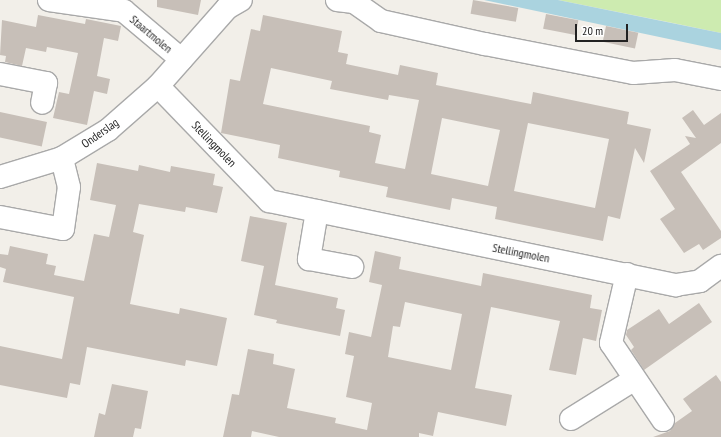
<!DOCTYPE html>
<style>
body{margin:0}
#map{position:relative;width:721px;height:437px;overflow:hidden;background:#f2efe9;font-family:"PT Sans Narrow",sans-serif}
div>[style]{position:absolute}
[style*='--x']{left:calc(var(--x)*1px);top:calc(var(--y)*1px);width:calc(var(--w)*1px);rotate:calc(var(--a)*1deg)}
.grass>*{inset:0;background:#cdebb0}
.water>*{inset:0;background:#aad3df}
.building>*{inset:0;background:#c7bfb8;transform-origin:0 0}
.roads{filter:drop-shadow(1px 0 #a9a9a9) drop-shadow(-1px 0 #a9a9a9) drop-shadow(0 1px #a9a9a9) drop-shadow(0 -1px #a9a9a9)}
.minor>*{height:22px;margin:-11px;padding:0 11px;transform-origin:11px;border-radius:11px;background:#fff}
span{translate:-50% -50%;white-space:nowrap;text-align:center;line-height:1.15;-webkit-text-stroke:3px #fff;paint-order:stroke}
.street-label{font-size:12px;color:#222}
.scale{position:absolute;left:575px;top:24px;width:53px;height:18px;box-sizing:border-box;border:2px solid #222;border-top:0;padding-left:5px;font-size:12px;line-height:14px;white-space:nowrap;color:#222;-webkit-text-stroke:3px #fff;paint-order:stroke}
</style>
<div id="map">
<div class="grass">
<i style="clip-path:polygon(558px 0,721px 0,721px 33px,668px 22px)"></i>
</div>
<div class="water">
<i style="clip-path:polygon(484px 0,558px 0,721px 33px,721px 50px)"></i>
</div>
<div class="building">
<i style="clip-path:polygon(157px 0,201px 0,198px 15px,157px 7px)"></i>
<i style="left:473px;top:0;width:46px;height:14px;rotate:10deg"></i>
<i style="left:546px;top:14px;width:33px;height:15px;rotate:11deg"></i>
<i style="clip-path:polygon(38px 15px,85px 24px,86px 19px,121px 26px,118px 41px,104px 38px,97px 76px,110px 79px,107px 94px,94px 91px,87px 125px,53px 118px,59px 92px,69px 94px,78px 53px,47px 47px,46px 52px,26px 48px,22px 66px,5px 62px,6px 56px,0 55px,2px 20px,36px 27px)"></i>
<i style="clip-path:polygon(evenodd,263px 15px,342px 31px,338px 52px,348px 54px,346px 64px,398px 75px,400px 65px,438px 73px,436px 85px,531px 104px,533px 92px,629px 112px,627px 124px,651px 129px,644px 163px,635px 148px,620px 219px,608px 216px,603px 241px,495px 219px,497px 207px,452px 198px,450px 210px,386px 197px,388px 187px,339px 177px,340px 171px,278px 158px,280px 145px,221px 133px,230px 79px,240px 81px,251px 29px,260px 31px,263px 15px,271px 68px,332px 81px,330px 89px,388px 100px,389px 95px,419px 100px,405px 169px,375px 163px,381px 135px,369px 132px,370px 126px,263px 104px,271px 68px,263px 15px,442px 118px,500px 130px,488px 186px,431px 174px,442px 118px,263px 15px,528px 123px,609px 139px,595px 208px,514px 191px,528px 123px)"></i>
<i style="left:606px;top:26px;width:33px;height:16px;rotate:12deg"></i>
<i style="clip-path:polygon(693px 110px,704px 125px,721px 113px,721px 143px,681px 172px,721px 231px,721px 238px,703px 250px,699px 244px,684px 253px,660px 219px,675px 209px,650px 171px,690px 144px,685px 136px,696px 138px,682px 118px)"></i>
<i style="left:0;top:112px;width:48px;height:25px;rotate:12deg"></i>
<i style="clip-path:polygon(97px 163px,138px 171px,139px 165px,170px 172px,171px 166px,215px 174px,213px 185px,223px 187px,217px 213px,186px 207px,185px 212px,139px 204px,133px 232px,144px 235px,130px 304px,179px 314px,180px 308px,227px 318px,217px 366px,186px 360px,185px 366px,87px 347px,80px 385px,70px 383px,67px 398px,0 385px,0 346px,62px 359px,74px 297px,3px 282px,6px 269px,0 267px,0 254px,8px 255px,10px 246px,48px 254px,46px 264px,56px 266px,54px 275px,84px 281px,94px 234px,109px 237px,116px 205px,90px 200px)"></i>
<i style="clip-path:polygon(250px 216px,287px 223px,275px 285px,338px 298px,336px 308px,345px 310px,340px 336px,276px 323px,277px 320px,254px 315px,264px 266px,241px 261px)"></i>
<i style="clip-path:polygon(evenodd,375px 251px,401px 257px,399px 269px,481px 286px,483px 273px,592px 295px,590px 308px,602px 310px,596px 341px,583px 338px,576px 375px,549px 370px,560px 321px,491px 307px,475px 388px,512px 395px,506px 426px,438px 412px,433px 436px,419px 433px,419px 437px,279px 437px,252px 431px,251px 437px,223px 437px,232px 394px,239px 395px,248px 349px,274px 354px,273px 364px,295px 369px,287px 408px,336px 418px,335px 423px,367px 430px,372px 403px,346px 397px,354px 356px,345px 354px,349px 332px,371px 337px,382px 285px,369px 282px,375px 251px,405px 302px,462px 314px,451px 370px,388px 357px,393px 326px,400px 327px,405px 302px)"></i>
<i style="clip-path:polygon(699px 303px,712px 322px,644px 370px,631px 350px,634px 347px,626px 335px,627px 330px,659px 309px,669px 324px)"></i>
<i style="clip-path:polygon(716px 375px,721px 382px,721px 437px,653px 437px,670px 431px,675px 423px,692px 411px,683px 399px)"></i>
<i style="clip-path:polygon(112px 384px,148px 391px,141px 429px,135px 428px,133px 437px,94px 437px,99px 413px,105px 415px)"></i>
</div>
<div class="roads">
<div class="minor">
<i style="--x:49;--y:0;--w:76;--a:8.3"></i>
<i style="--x:124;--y:11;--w:75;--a:40.1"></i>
<i style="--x:337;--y:0;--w:17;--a:7"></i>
<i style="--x:354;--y:2;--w:33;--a:35"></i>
<i style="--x:381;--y:21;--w:107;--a:12.5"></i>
<i style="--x:485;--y:44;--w:151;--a:11.1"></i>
<i style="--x:633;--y:73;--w:42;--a:-4.1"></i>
<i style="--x:675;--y:70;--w:47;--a:11.1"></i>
<i style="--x:0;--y:74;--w:47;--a:11.1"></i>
<i style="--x:46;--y:83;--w:20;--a:101"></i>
<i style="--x:158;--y:86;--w:160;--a:46"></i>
<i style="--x:269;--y:201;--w:416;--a:11.7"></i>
<i style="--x:676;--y:285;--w:24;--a:-9"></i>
<i style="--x:700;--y:281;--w:26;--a:-36"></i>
<i style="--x:0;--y:177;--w:65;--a:-17"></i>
<i style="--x:62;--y:158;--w:54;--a:-31.3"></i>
<i style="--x:108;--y:130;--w:67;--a:-41.3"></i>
<i style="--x:158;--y:86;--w:104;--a:-48.5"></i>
<i style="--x:227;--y:8;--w:16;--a:-30"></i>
<i style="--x:317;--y:211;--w:49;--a:99.5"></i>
<i style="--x:309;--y:259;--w:44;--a:10.5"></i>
<i style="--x:0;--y:217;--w:64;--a:10.8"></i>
<i style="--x:63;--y:229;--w:42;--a:-81.9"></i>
<i style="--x:69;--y:187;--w:30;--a:-104"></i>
<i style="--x:627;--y:274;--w:71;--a:103.1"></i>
<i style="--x:611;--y:343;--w:93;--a:56"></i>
<i style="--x:571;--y:419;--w:75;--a:-32"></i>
</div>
</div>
<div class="street-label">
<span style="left:151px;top:34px;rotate:40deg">Staartmolen</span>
<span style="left:100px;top:133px;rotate:-35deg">Onderslag</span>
<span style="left:214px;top:144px;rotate:46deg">Stellingmolen</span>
<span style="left:521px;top:253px;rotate:11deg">Stellingmolen</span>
</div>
<div class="scale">20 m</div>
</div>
